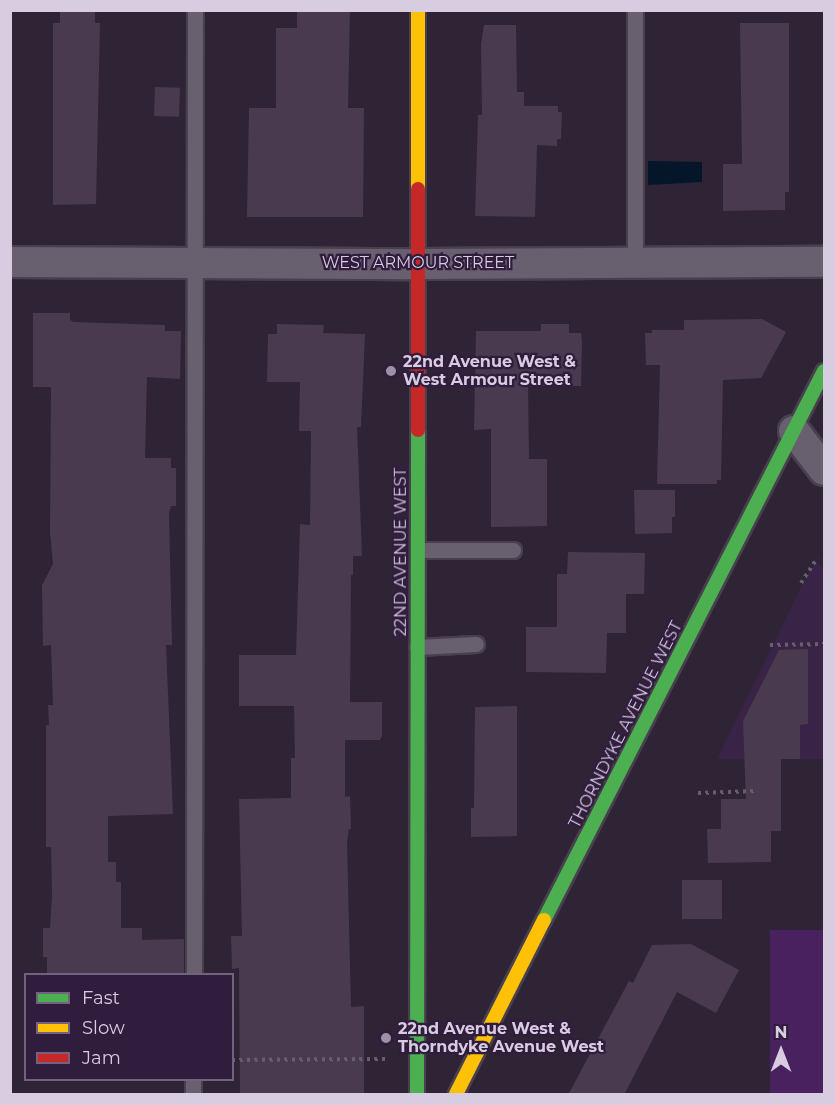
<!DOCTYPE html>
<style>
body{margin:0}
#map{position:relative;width:835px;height:1105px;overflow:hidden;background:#2f2435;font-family:Montserrat,sans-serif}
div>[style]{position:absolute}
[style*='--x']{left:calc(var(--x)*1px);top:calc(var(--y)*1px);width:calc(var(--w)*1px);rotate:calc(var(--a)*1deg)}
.built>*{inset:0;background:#392347}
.green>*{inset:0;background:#4a215f;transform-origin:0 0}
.water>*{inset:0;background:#05152a}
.building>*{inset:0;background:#493a50;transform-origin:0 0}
.path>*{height:4px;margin-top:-2px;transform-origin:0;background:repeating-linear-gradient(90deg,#67606c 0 3px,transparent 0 7.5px)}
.roads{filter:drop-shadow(2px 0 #49404f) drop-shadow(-2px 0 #49404f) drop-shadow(0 2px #49404f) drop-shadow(0 -2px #49404f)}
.lane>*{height:15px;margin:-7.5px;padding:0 7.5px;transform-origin:7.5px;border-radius:7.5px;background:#69606f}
.street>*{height:30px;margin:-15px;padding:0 15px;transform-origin:15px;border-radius:15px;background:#69606f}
.fast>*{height:14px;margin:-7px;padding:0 7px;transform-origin:7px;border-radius:7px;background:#4caf50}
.slow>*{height:14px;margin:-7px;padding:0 7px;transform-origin:7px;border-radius:7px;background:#ffc107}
.jam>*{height:14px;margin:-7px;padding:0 7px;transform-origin:7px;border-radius:7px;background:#c62828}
.dots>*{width:16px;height:16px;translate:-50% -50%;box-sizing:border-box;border:3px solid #301c3d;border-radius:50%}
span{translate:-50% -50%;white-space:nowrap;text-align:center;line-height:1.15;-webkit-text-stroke:4.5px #301c3d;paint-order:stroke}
.street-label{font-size:16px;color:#d8cce1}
.poi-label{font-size:16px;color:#d8cce1;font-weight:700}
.left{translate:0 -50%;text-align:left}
.frame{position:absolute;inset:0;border:12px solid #d8cce1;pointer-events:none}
.legend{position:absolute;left:24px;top:973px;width:210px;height:108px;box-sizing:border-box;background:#301c3d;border:2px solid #73627f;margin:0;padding:8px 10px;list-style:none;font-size:18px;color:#d8cce1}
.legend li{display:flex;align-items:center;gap:12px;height:30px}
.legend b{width:30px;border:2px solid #73627f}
.north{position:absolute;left:751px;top:1021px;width:60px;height:60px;-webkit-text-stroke:4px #301c3d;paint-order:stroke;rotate:0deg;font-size:16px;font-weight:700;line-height:24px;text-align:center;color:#d8cce1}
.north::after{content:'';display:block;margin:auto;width:21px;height:27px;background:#d8cce1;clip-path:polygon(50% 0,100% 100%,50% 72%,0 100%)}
</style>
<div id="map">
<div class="built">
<i style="clip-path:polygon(817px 561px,824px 569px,824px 759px,717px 759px,806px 577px)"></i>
</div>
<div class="green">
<i style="left:824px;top:930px;width:164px;height:54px;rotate:90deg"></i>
</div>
<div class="water">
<i style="clip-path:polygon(648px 161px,702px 162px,702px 182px,648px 185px)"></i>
</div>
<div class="building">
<i style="clip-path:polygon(60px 10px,95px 10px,95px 23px,100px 23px,96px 204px,53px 205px,53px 23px,60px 23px)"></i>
<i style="clip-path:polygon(297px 10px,350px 10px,348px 108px,364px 108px,363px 217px,247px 217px,249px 108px,276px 108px,276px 28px,297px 28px)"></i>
<i style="clip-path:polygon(740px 23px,789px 23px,789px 192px,785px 192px,785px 210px,723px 211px,723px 164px,742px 164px)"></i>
<i style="clip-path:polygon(484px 25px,516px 25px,517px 92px,524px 92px,524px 106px,558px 106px,558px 112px,562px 112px,561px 139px,557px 139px,557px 146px,537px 145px,535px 217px,475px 216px,478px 115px,482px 115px,481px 44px)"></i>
<i style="left:155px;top:87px;width:25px;height:29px;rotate:2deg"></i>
<i style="clip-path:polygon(33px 313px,70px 313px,70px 320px,73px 322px,165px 325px,165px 331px,181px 331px,180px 379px,147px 377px,145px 458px,171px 458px,171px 468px,176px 468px,176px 506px,171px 506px,169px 513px,172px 645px,166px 645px,173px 814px,108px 816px,108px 862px,116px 862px,116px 882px,121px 882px,121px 928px,142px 928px,142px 940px,184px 939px,184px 975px,47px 975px,47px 957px,43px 957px,43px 928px,50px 928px,52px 896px,51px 847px,46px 847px,46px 725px,49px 725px,48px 705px,53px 705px,51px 645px,43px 646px,42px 585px,53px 564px,50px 532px,51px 387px,33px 387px)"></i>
<i style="clip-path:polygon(762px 319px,786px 332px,761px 378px,723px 380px,721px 480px,717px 480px,717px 484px,657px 484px,660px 365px,646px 365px,645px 333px,652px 333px,652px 330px,684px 330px,684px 320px)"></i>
<i style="clip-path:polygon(277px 324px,324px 325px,323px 333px,365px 334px,361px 427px,357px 427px,362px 556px,353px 556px,353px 575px,351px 575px,350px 702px,382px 702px,382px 736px,380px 740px,345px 740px,345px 797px,350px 796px,351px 829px,349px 829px,347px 842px,351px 1007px,364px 1006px,364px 1095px,240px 1095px,239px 968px,232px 969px,231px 936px,242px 936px,239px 799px,291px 798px,291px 758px,295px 758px,294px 706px,239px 706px,239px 655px,296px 655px,300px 524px,310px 525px,311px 431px,299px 431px,300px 382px,267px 382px,268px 334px,277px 334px)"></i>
<i style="clip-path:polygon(541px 324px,569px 324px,569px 333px,581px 333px,582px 341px,581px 386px,528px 386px,529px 459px,547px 459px,547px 526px,491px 527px,491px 429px,474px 430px,476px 331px,541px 331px)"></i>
<i style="clip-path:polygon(634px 490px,675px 490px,675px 517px,672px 517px,672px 533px,635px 534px)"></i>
<i style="clip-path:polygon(568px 552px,645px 553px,644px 594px,626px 594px,626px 633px,607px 633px,606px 673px,526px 672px,526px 627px,557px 627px,557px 574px,567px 574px)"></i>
<i style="clip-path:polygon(808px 649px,808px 724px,800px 725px,800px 759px,781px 759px,781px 831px,771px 831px,771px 862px,708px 863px,707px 829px,721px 829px,721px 799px,746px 799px,743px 721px,779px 650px)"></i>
<i style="clip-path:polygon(517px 706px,517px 836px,471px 837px,471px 808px,474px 808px,475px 707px)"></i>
<i style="left:722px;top:880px;width:39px;height:40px;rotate:90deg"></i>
<i style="clip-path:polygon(691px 944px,739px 970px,716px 1013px,677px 992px,624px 1095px,568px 1095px,629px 981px,633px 983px,652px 945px)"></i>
</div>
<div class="path">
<i style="--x:801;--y:583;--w:30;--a:-57"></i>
<i style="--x:770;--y:645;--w:54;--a:-1.1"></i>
<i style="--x:698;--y:793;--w:58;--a:-2"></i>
<i style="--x:232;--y:1060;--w:154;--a:-0.4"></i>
</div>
<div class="roads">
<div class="lane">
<i style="--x:635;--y:10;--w:253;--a:90"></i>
<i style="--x:418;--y:550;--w:95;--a:0"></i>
<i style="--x:417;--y:647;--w:59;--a:-2.9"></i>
<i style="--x:194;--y:974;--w:964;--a:-89.94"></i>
<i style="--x:193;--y:1094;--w:14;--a:-90"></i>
</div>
<div class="street">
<i style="--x:10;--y:262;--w:408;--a:0.3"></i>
<i style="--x:418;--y:264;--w:406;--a:-0.3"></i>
<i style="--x:794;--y:431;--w:49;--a:52.4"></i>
</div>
<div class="fast">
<i style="--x:544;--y:920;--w:616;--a:-62.98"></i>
<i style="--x:417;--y:1094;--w:664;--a:-89.91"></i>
</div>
<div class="slow">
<i style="--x:418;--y:189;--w:179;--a:-90"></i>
<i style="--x:456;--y:1094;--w:195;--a:-63.2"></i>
</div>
<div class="jam">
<i style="--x:418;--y:430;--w:241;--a:-90"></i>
</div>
</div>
<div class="dots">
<i style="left:391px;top:371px;background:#9d91a5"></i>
<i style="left:386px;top:1038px;background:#9d91a5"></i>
</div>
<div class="street-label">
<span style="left:418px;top:263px">WEST ARMOUR STREET</span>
<span style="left:401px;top:552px;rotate:-90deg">22ND AVENUE WEST</span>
<span style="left:626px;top:725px;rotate:-63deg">THORNDYKE AVENUE WEST</span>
</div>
<div class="poi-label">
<span class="left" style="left:403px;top:371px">22nd Avenue West &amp;<br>West Armour Street</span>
<span class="left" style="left:398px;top:1038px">22nd Avenue West &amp;<br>Thorndyke Avenue West</span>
</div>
<div class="frame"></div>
<ul class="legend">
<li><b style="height:8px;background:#4caf50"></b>Fast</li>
<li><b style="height:8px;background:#ffc107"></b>Slow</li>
<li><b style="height:8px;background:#c62828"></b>Jam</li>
</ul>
<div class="north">N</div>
</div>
